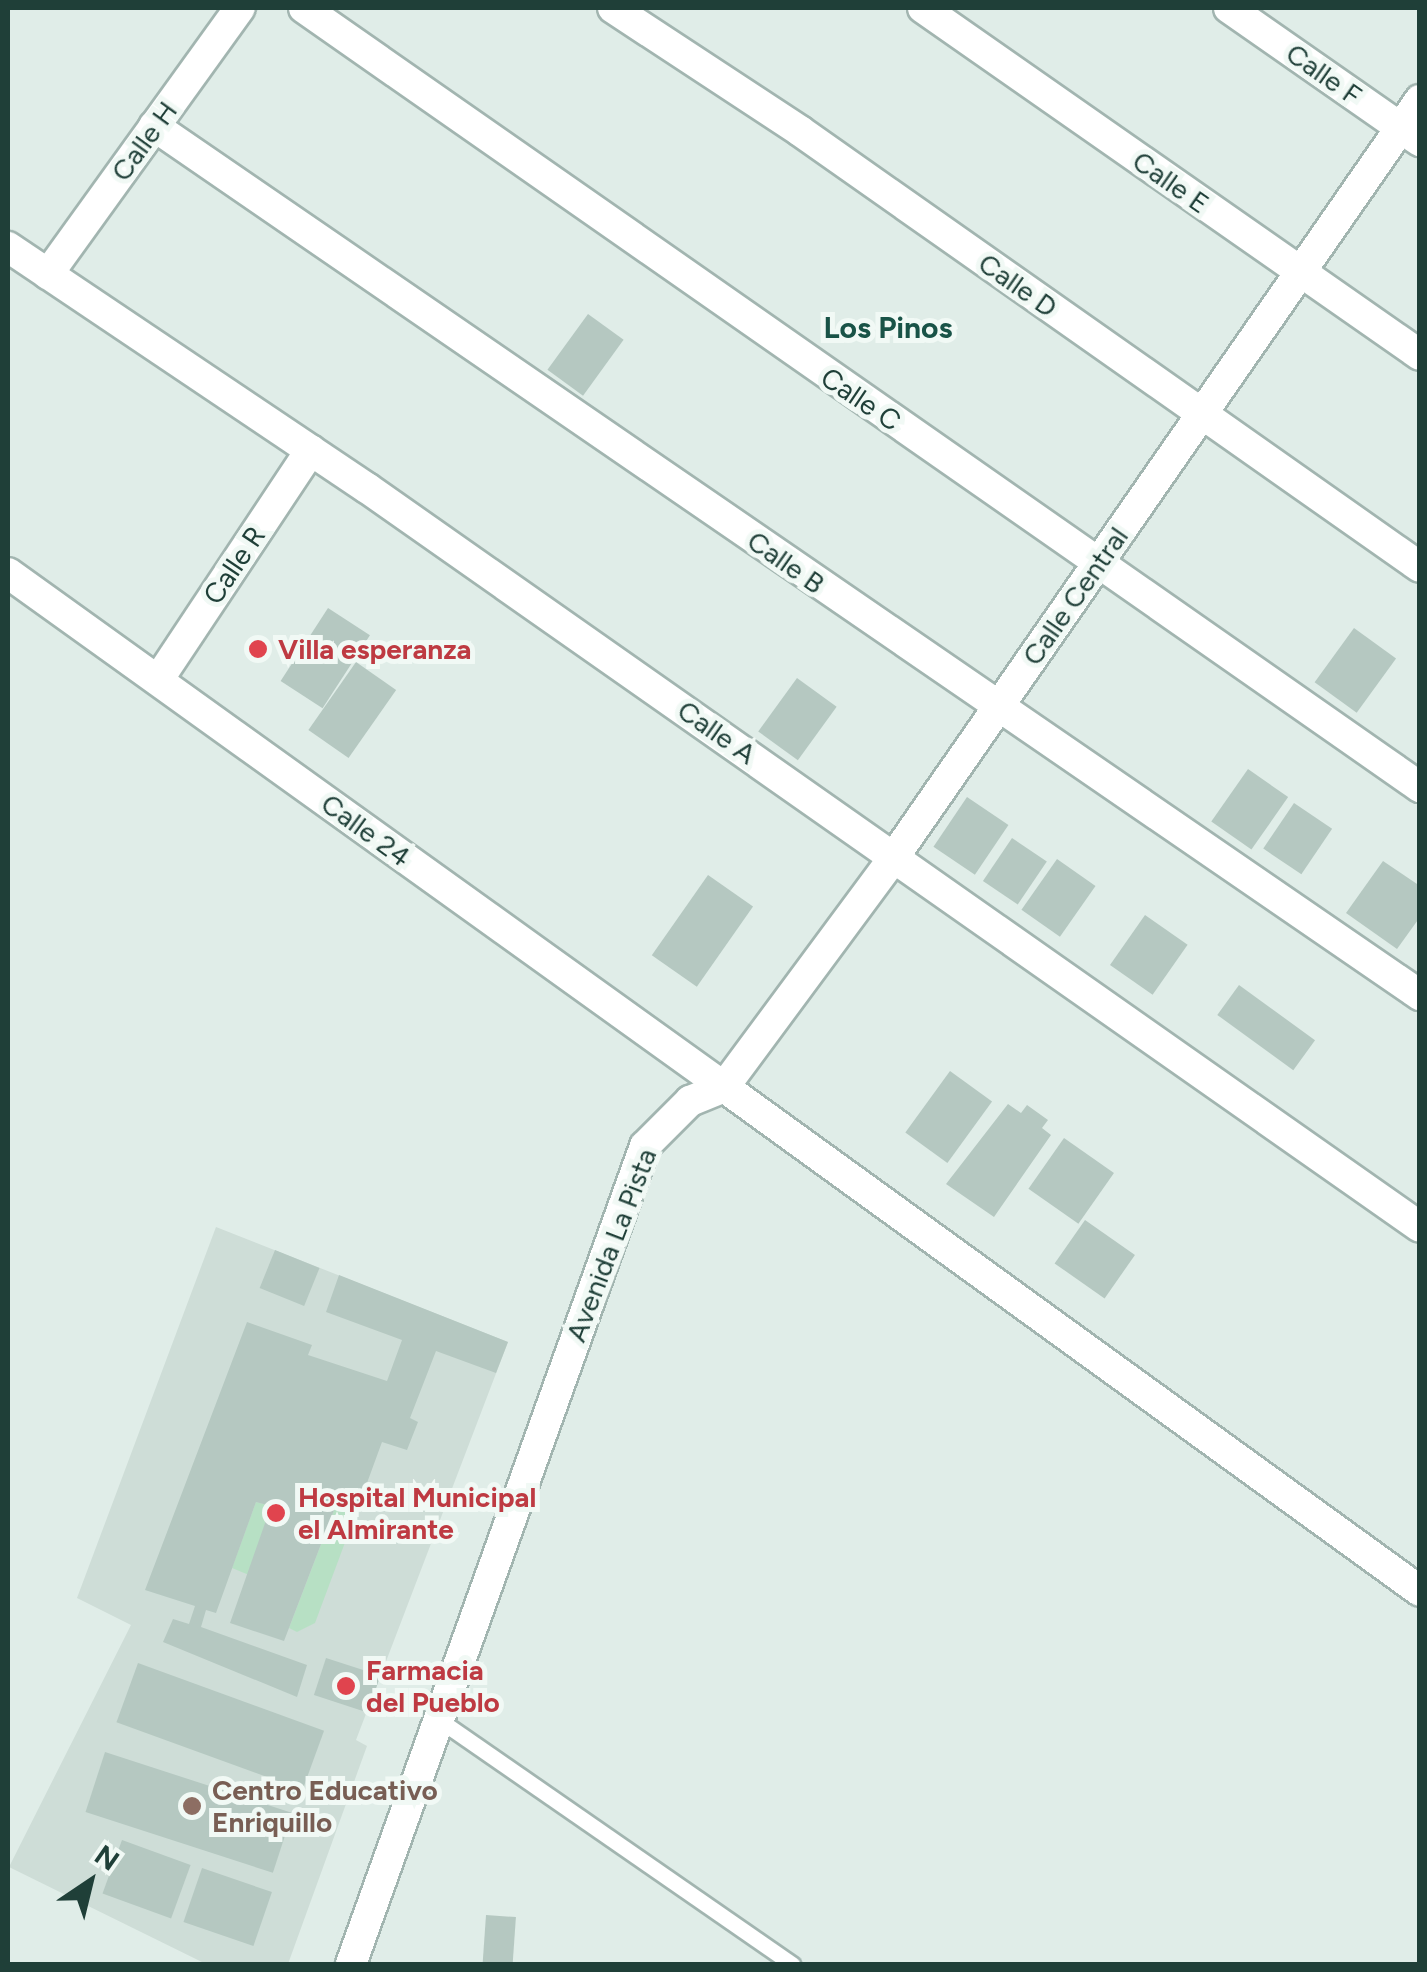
<!DOCTYPE html>
<style>
body{margin:0}
#map{position:relative;width:1427px;height:1972px;overflow:hidden;background:#e0ede8;font-family:Figtree,sans-serif}
div>[style]{position:absolute}
[style*='--x']{left:calc(var(--x)*1px);top:calc(var(--y)*1px);width:calc(var(--w)*1px);rotate:calc(var(--a)*1deg)}
.built>*{inset:0;background:#ceddd7}
.green>*{inset:0;background:#b7e0c4}
.building>*{inset:0;background:#b5c8c1;transform-origin:0 0}
.roads{filter:drop-shadow(2px 0 #a2b5b0) drop-shadow(-2px 0 #a2b5b0) drop-shadow(0 2px #a2b5b0) drop-shadow(0 -2px #a2b5b0)}
.lane>*{height:15px;margin:-7.5px;padding:0 7.5px;transform-origin:7.5px;border-radius:7.5px;background:#fff}
.street>*{height:30px;margin:-15px;padding:0 15px;transform-origin:15px;border-radius:15px;background:#fff}
.secondary>*{height:30px;margin:-15px;padding:0 15px;transform-origin:15px;border-radius:15px;background:#fff}
.dots>*{width:28px;height:28px;translate:-50% -50%;box-sizing:border-box;border:5px solid #f1f9f5;border-radius:50%}
span{translate:-50% -50%;white-space:nowrap;text-align:center;line-height:1.15;-webkit-text-stroke:10px #f1f9f5;paint-order:stroke}
.street-label{font-size:28px;color:#1f3f38}
.health-label{font-size:28px;color:#be3a42;font-weight:700}
.left{translate:0 -50%;text-align:left}
.education-label{font-size:28px;color:#785e54;font-weight:700}
.neighbourhood-label{font-size:30px;color:#195347;font-weight:700}
.frame{position:absolute;inset:0;border:10px solid #1f3f38;pointer-events:none}
.north{position:absolute;left:40px;top:1832px;width:100px;height:100px;-webkit-text-stroke:8px #f1f9f5;paint-order:stroke;rotate:35deg;font-size:28px;font-weight:700;line-height:40px;text-align:center;color:#1f3f38}
.north::after{content:'';display:block;margin:auto;width:35px;height:45px;background:#1f3f38;clip-path:polygon(50% 0,100% 100%,50% 72%,0 100%)}
</style>
<div id="map">
<div class="built">
<i style="clip-path:polygon(216px 1227px,508px 1342px,356px 1740px,367px 1746px,288px 1964px,206px 1964px,9px 1867px,131px 1625px,77px 1598px)"></i>
</div>
<div class="green">
<i style="clip-path:polygon(256px 1502px,271px 1506px,249px 1575px,232px 1568px)"></i>
<i style="clip-path:polygon(336px 1505px,356px 1513px,315px 1623px,297px 1632px,289px 1628px)"></i>
</div>
<div class="building">
<i style="left:588px;top:314px;width:44px;height:69px;rotate:36deg"></i>
<i style="left:328px;top:608px;width:50px;height:87px;rotate:33deg"></i>
<i style="left:1354px;top:628px;width:52px;height:67px;rotate:36deg"></i>
<i style="left:356px;top:662px;width:49px;height:83px;rotate:35deg"></i>
<i style="left:797px;top:678px;width:49px;height:66px;rotate:36deg"></i>
<i style="left:1248px;top:769px;width:49px;height:64px;rotate:35deg"></i>
<i style="left:967px;top:797px;width:50px;height:60px;rotate:34deg"></i>
<i style="left:1294px;top:803px;width:46px;height:55px;rotate:34deg"></i>
<i style="left:1012px;top:838px;width:42px;height:52px;rotate:34deg"></i>
<i style="left:1057px;top:859px;width:47px;height:62px;rotate:35deg"></i>
<i style="clip-path:polygon(1383px 861px,1420px 886px,1420px 917px,1397px 949px,1346px 913px)"></i>
<i style="left:708px;top:875px;width:55px;height:98px;rotate:35deg"></i>
<i style="left:1145px;top:915px;width:52px;height:61px;rotate:35deg"></i>
<i style="left:1239px;top:985px;width:94px;height:37px;rotate:36deg"></i>
<i style="left:950px;top:1071px;width:52px;height:76px;rotate:36deg"></i>
<i style="clip-path:polygon(1008px 1104px,1021px 1113px,1027px 1105px,1048px 1120px,1042px 1128px,1051px 1135px,994px 1217px,946px 1184px)"></i>
<i style="left:1064px;top:1138px;width:61px;height:62px;rotate:35deg"></i>
<i style="left:1085px;top:1220px;width:61px;height:53px;rotate:35deg"></i>
<i style="left:275px;top:1250px;width:48px;height:41px;rotate:22deg"></i>
<i style="clip-path:polygon(339px 1275px,508px 1342px,496px 1373px,436px 1351px,410px 1418px,418px 1422px,407px 1450px,382px 1442px,356px 1513px,336px 1505px,284px 1641px,230px 1623px,271px 1506px,256px 1502px,216px 1613px,206px 1610px,201px 1627px,307px 1665px,297px 1697px,163px 1642px,173px 1619px,189px 1624px,195px 1606px,145px 1590px,247px 1322px,312px 1345px,308px 1355px,387px 1381px,402px 1340px,326px 1312px)"></i>
<i style="left:326px;top:1658px;width:57px;height:39px;rotate:18deg"></i>
<i style="left:138px;top:1663px;width:198px;height:63px;rotate:20deg"></i>
<i style="left:105px;top:1752px;width:197px;height:63px;rotate:18deg"></i>
<i style="left:122px;top:1840px;width:73px;height:57px;rotate:20deg"></i>
<i style="left:202px;top:1868px;width:74px;height:57px;rotate:19deg"></i>
<i style="left:486px;top:1915px;width:30px;height:49px;rotate:4deg"></i>
</div>
<div class="roads">
<div class="lane">
<i style="--x:438;--y:1719;--w:431;--a:34.7"></i>
</div>
<div class="street">
<i style="--x:304;--y:8;--w:1361;--a:34.92"></i>
<i style="--x:613;--y:8;--w:224;--a:33.3"></i>
<i style="--x:800;--y:131;--w:758;--a:35.12"></i>
<i style="--x:923;--y:8;--w:606;--a:34.92"></i>
<i style="--x:1229;--y:8;--w:233;--a:34.9"></i>
<i style="--x:154;--y:126;--w:1536;--a:34.47"></i>
<i style="--x:8;--y:247;--w:432;--a:33.9"></i>
<i style="--x:367;--y:488;--w:1286;--a:35.06"></i>
<i style="--x:48;--y:274;--w:328;--a:-54.2"></i>
<i style="--x:8;--y:573;--w:881;--a:35.67"></i>
<i style="--x:724;--y:1087;--w:286;--a:-53.5"></i>
<i style="--x:894;--y:857;--w:922;--a:-55.21"></i>
<i style="--x:158;--y:680;--w:276;--a:-56.4"></i>
</div>
<div class="secondary">
<i style="--x:351;--y:1964;--w:869;--a:-70.23"></i>
<i style="--x:645;--y:1146;--w:64;--a:-45"></i>
<i style="--x:690;--y:1101;--w:37;--a:-22"></i>
<i style="--x:724;--y:1087;--w:859;--a:35.91"></i>
</div>
</div>
<div class="dots">
<i style="left:258px;top:649px;background:#e0444e"></i>
<i style="left:276px;top:1513px;background:#e0444e"></i>
<i style="left:346px;top:1686px;background:#e0444e"></i>
<i style="left:192px;top:1806px;background:#8d6e63"></i>
</div>
<div class="street-label">
<span style="left:1324px;top:74px;rotate:35deg">Calle F</span>
<span style="left:144px;top:141px;rotate:-54deg">Calle H</span>
<span style="left:1171px;top:182px;rotate:35deg">Calle E</span>
<span style="left:1018px;top:285px;rotate:35deg">Calle D</span>
<span style="left:861px;top:399px;rotate:34deg">Calle C</span>
<span style="left:786px;top:562px;rotate:35deg">Calle B</span>
<span style="left:234px;top:565px;rotate:-56deg">Calle R</span>
<span style="left:1075px;top:596px;rotate:-55deg">Calle Central</span>
<span style="left:717px;top:732px;rotate:35deg">Calle A</span>
<span style="left:366px;top:830px;rotate:36deg">Calle 24</span>
<span style="left:611px;top:1245px;rotate:-69deg">Avenida La Pista</span>
</div>
<div class="health-label">
<span class="left" style="left:278px;top:649px">Villa esperanza</span>
<span class="left" style="left:298px;top:1513px">Hospital Municipal<br>el Almirante</span>
<span class="left" style="left:366px;top:1686px">Farmacia<br>del Pueblo</span>
</div>
<div class="education-label">
<span class="left" style="left:212px;top:1806px">Centro Educativo<br>Enriquillo</span>
</div>
<div class="neighbourhood-label">
<span style="left:888px;top:328px">Los Pinos</span>
</div>
<div class="frame"></div>
<div class="north">N</div>
</div>
